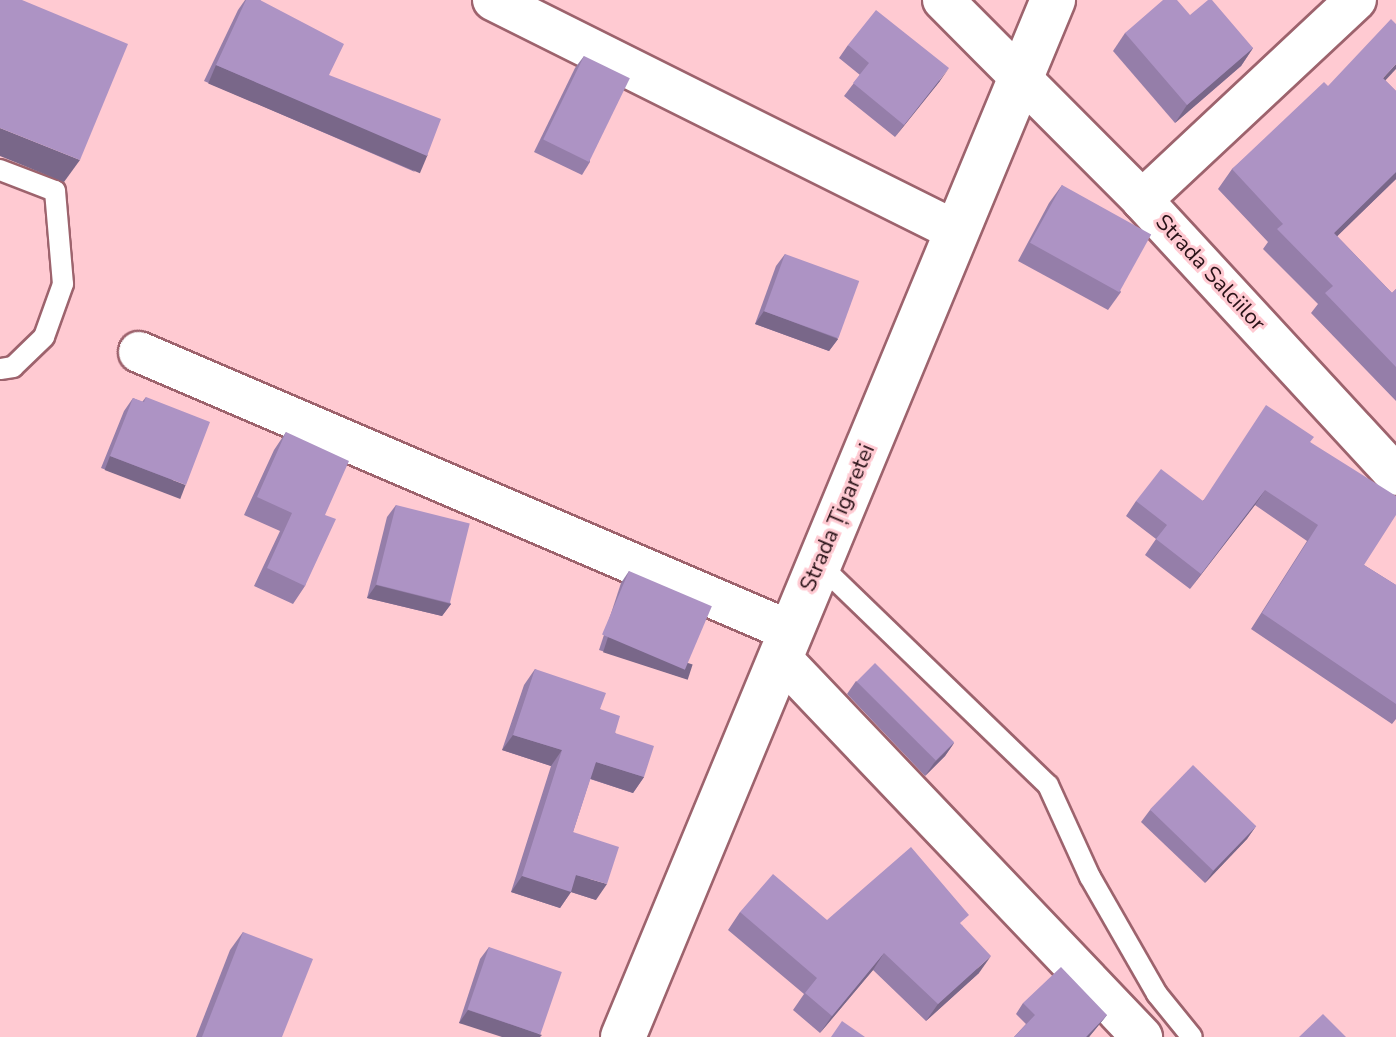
<!DOCTYPE html>
<meta charset="utf-8">
<style>
body{margin:0}
#map{position:relative;width:1396px;height:1037px;overflow:hidden;background:#ffcad2;font-family:"Nunito Sans",sans-serif}
div>[style]{position:absolute}
[style*='--x']{left:calc(var(--x)*1px);top:calc(var(--y)*1px);width:calc(var(--w)*1px);rotate:calc(var(--a)*1deg)}
.roads{filter:drop-shadow(2px 0 #9d636d) drop-shadow(-2px 0 #9d636d) drop-shadow(0 2px #9d636d) drop-shadow(0 -2px #9d636d)}
.service>*{height:20px;margin:-10px;padding:0 10px;transform-origin:10px;border-radius:10px;background:#fff}
.minor>*{height:40px;margin:-20px;padding:0 20px;transform-origin:20px;border-radius:20px;background:#fff}
.secondary>*{height:44px;margin:-22px;padding:0 22px;transform-origin:22px;border-radius:22px;background:#fff}
.wall>*{inset:0;background:#957ea9}
.shaded-wall>*{inset:0;background:#796789;transform-origin:0 0}
.building>*{inset:0;background:#ad93c4;transform-origin:0 0}
span{translate:-50% -50%;white-space:nowrap;text-align:center;line-height:1.15;-webkit-text-stroke:6px #ffcad2;paint-order:stroke}
.street-label{font-size:22px;color:#291217}
</style>
<div id="map">
<div class="roads">
<div class="service">
<i style="--x:0;--y:170;--w:59;--a:20.9"></i>
<i style="--x:55;--y:191;--w:93;--a:85.1"></i>
<i style="--x:63;--y:284;--w:56;--a:109.7"></i>
<i style="--x:44;--y:337;--w:43;--a:135.9"></i>
<i style="--x:13;--y:367;--w:13;--a:171"></i>
<i style="--x:819;--y:564;--w:318;--a:44"></i>
<i style="--x:1048;--y:785;--w:101;--a:65.5"></i>
<i style="--x:1090;--y:877;--w:135;--a:60.2"></i>
<i style="--x:1157;--y:994;--w:55;--a:50.9"></i>
</div>
<div class="minor">
<i style="--x:493;--y:0;--w:520;--a:26.52"></i>
<i style="--x:943;--y:0;--w:282;--a:45.1"></i>
<i style="--x:1142;--y:200;--w:374;--a:47.3"></i>
<i style="--x:1142;--y:200;--w:293;--a:-43.1"></i>
<i style="--x:139;--y:352;--w:708;--a:23.2"></i>
<i style="--x:780;--y:657;--w:525;--a:46.39"></i>
</div>
<div class="secondary">
<i style="--x:623;--y:1037;--w:1123;--a:-67.48"></i>
</div>
</div>
<div class="wall">
<i style="clip-path:polygon(245px 0,260px 0,415px 172px,204px 81px,238px 10px)"></i>
<i style="clip-path:polygon(1190px 15px,1253px 48px,1241px 66px,1175px 123px,1113px 51px,1125px 33px)"></i>
<i style="clip-path:polygon(848px 45px,940px 81px,895px 137px,844px 96px,860px 75px,839px 58px)"></i>
<i style="clip-path:polygon(584px 56px,590px 162px,582px 175px,534px 152px,575px 68px)"></i>
<i style="clip-path:polygon(1385px 80px,1396px 91px,1396px 179px,1337px 236px,1392px 293px,1396px 289px,1396px 401px,1311px 313px,1318px 304px,1263px 249px,1268px 242px,1218px 189px,1232px 169px,1328px 86px)"></i>
<i style="clip-path:polygon(1062px 185px,1121px 292px,1108px 310px,1018px 261px,1049px 203px)"></i>
<i style="clip-path:polygon(785px 254px,838px 339px,829px 351px,755px 324px,776px 266px)"></i>
<i style="clip-path:polygon(146px 397px,178px 497px,101px 468px,124px 411px,133px 398px,142px 402px)"></i>
<i style="clip-path:polygon(286px 432px,325px 515px,305px 586px,293px 604px,254px 586px,280px 531px,244px 515px,274px 450px)"></i>
<i style="clip-path:polygon(1310px 442px,1364px 565px,1396px 585px,1396px 719px,1392px 724px,1251px 629px,1307px 541px,1255px 505px,1190px 589px,1145px 555px,1156px 539px,1126px 516px,1136px 501px,1202px 501px)"></i>
<i style="clip-path:polygon(396px 505px,451px 604px,442px 616px,367px 598px,387px 517px)"></i>
<i style="clip-path:polygon(629px 571px,684px 678px,599px 650px,621px 583px)"></i>
<i style="clip-path:polygon(535px 669px,600px 709px,644px 777px,633px 793px,590px 779px,573px 832px,596px 900px,571px 892px,560px 908px,511px 892px,551px 766px,502px 750px,524px 685px)"></i>
<i style="clip-path:polygon(856px 681px,954px 743px,945px 756px,925px 776px,847px 694px)"></i>
<i style="clip-path:polygon(1150px 810px,1256px 826px,1247px 839px,1205px 883px,1141px 822px)"></i>
<i style="clip-path:polygon(740px 912px,827px 920px,962px 925px,979px 973px,926px 1021px,873px 970px,820px 1033px,793px 1010px,804px 994px,728px 930px)"></i>
<i style="clip-path:polygon(243px 932px,282px 1037px,196px 1037px,230px 950px)"></i>
<i style="clip-path:polygon(489px 947px,540px 1037px,459px 1023px,480px 959px)"></i>
<i style="clip-path:polygon(1023px 1003px,1107px 1015px,1089px 1037px,1014px 1037px,1026px 1024px,1016px 1014px)"></i>
</div>
<div class="shaded-wall">
<i style="clip-path:polygon(1253px 48px,1241px 66px,1175px 123px,1187px 105px)"></i>
<i style="clip-path:polygon(1396px 64px,1396px 69px,1369px 98px,1383px 78px)"></i>
<i style="left:216px;top:65px;width:230px;height:20px;rotate:23deg"></i>
<i style="clip-path:polygon(949px 68px,940px 81px,895px 137px,904px 125px)"></i>
<i style="clip-path:polygon(0 128px,80px 160px,64px 182px,0 156px)"></i>
<i style="clip-path:polygon(1396px 172px,1396px 179px,1320px 253px,1334px 233px)"></i>
<i style="clip-path:polygon(764px 311px,838px 339px,829px 351px,755px 324px)"></i>
<i style="left:110px;top:456px;width:81px;height:15px;rotate:21deg"></i>
<i style="clip-path:polygon(1265px 490px,1255px 505px,1190px 589px,1201px 574px)"></i>
<i style="clip-path:polygon(376px 585px,451px 604px,442px 616px,367px 598px)"></i>
<i style="left:608px;top:637px;width:89px;height:16px;rotate:18deg"></i>
<i style="clip-path:polygon(513px 735px,562px 750px,551px 766px,502px 750px)"></i>
<i style="clip-path:polygon(954px 743px,945px 756px,925px 776px,934px 763px)"></i>
<i style="clip-path:polygon(596px 762px,644px 777px,633px 793px,585px 777px)"></i>
<i style="clip-path:polygon(1256px 826px,1247px 839px,1205px 883px,1214px 870px)"></i>
<i style="clip-path:polygon(576px 875px,607px 884px,596px 900px,571px 892px,560px 908px,511px 892px,522px 876px)"></i>
<i style="clip-path:polygon(884px 953px,873px 970px,820px 1033px,832px 1016px)"></i>
<i style="clip-path:polygon(991px 956px,979px 973px,926px 1021px,938px 1004px)"></i>
<i style="clip-path:polygon(468px 1010px,542px 1035px,540px 1037px,502px 1037px,459px 1023px)"></i>
<i style="clip-path:polygon(1107px 1015px,1089px 1037px,1086px 1037px)"></i>
</div>
<div class="building">
<i style="clip-path:polygon(0 0,22px 0,128px 44px,80px 160px,0 128px)"></i>
<i style="clip-path:polygon(246px 0,260px 0,344px 44px,329px 75px,441px 119px,427px 156px,216px 65px)"></i>
<i style="clip-path:polygon(1163px 0,1177px 0,1190px 15px,1208px 0,1212px 0,1253px 48px,1187px 105px,1125px 33px)"></i>
<i style="clip-path:polygon(876px 10px,949px 68px,904px 125px,853px 83px,869px 63px,848px 45px)"></i>
<i style="clip-path:polygon(1391px 19px,1396px 24px,1396px 64px,1383px 78px,1396px 91px,1396px 172px,1334px 233px,1392px 293px,1396px 289px,1396px 367px,1325px 293px,1333px 286px,1277px 229px,1283px 224px,1232px 169px,1324px 82px,1328px 86px)"></i>
<i style="left:584px;top:56px;width:51px;height:93px;rotate:26deg"></i>
<i style="left:1062px;top:185px;width:102px;height:66px;rotate:29deg"></i>
<i style="left:785px;top:254px;width:79px;height:61px;rotate:20deg"></i>
<i style="clip-path:polygon(146px 397px,210px 422px,186px 485px,110px 456px,133px 398px,144px 402px)"></i>
<i style="clip-path:polygon(1266px 405px,1314px 437px,1310px 442px,1396px 496px,1396px 515px,1364px 565px,1396px 585px,1396px 704px,1262px 613px,1318px 525px,1265px 490px,1201px 574px,1156px 539px,1167px 525px,1136px 501px,1161px 469px,1203px 501px)"></i>
<i style="clip-path:polygon(286px 432px,349px 461px,325px 515px,336px 519px,305px 586px,267px 568px,292px 513px,257px 497px)"></i>
<i style="left:396px;top:505px;width:76px;height:82px;rotate:14deg"></i>
<i style="left:629px;top:571px;width:90px;height:69px;rotate:23deg"></i>
<i style="left:875px;top:663px;width:112px;height:26px;rotate:45deg"></i>
<i style="clip-path:polygon(535px 669px,606px 693px,600px 709px,620px 716px,615px 733px,654px 746px,644px 777px,596px 762px,573px 832px,619px 847px,607px 884px,576px 875px,571px 892px,522px 876px,562px 750px,513px 735px)"></i>
<i style="left:1193px;top:765px;width:88px;height:62px;rotate:44deg"></i>
<i style="clip-path:polygon(911px 847px,969px 915px,960px 923px,991px 956px,938px 1004px,884px 953px,832px 1016px,805px 993px,817px 978px,740px 912px,773px 874px,827px 920px)"></i>
<i style="clip-path:polygon(243px 932px,313px 959px,282px 1037px,202px 1037px)"></i>
<i style="left:489px;top:947px;width:77px;height:66px;rotate:19deg"></i>
<i style="clip-path:polygon(1061px 967px,1107px 1015px,1086px 1037px,1014px 1037px,1035px 1015px,1023px 1003px)"></i>
<i style="clip-path:polygon(1323px 1014px,1346px 1037px,1299px 1037px)"></i>
<i style="clip-path:polygon(842px 1021px,865px 1037px,831px 1037px)"></i>
</div>
<div class="street-label">
<span style="left:1210px;top:273px;rotate:47deg">Strada Salciilor</span>
<span style="left:838px;top:518px;rotate:-67deg">Strada Țigaretei</span>
</div>
</div>
